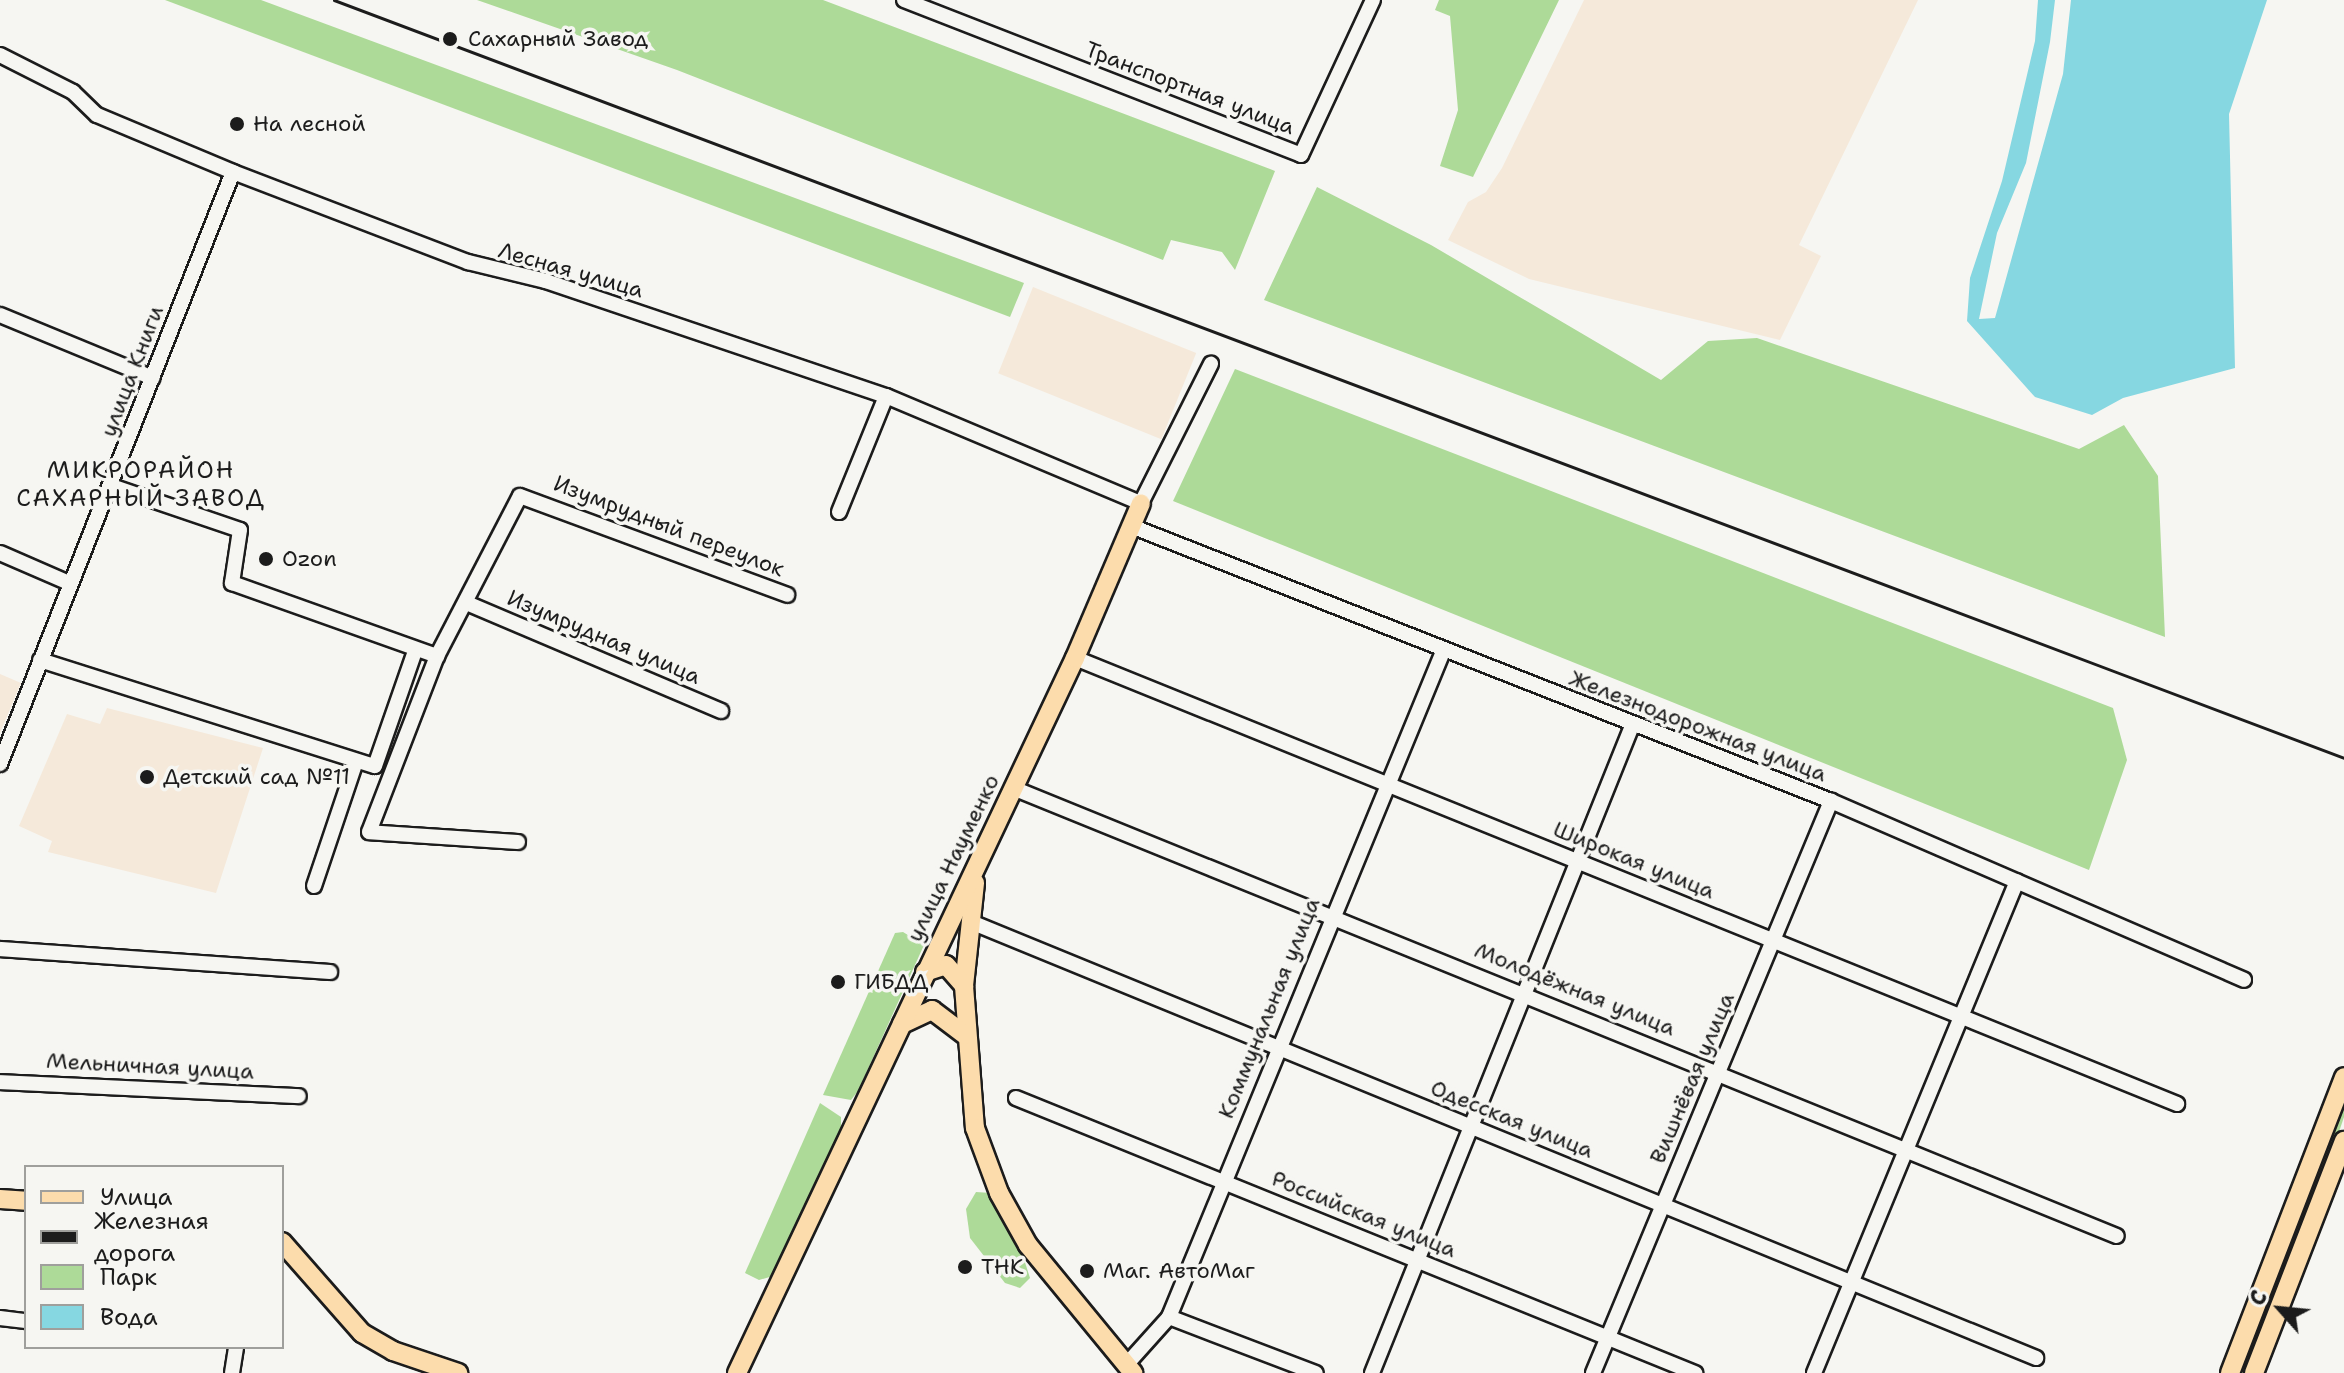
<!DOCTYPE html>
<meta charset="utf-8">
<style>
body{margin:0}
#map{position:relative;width:2344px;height:1373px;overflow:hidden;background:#f6f6f2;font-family:"Shantell Sans",sans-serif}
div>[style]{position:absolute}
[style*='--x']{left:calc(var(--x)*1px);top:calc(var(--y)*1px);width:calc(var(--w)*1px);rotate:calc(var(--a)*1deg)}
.built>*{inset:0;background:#f5e9da;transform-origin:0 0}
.green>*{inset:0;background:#adda98}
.water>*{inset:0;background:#86d7e1}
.roads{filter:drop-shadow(2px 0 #1c1c1c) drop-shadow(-2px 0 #1c1c1c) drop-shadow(0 2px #1c1c1c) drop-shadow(0 -2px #1c1c1c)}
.minor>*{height:14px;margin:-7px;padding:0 7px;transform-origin:7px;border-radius:7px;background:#f6f6f2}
.major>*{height:18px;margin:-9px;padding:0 9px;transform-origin:9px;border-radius:9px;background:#fcdcac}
.rail>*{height:3px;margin:-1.5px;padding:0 1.5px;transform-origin:1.5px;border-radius:1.5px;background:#1c1c1c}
.dots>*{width:22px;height:22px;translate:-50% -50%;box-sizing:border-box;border:4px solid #f6f6f2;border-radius:50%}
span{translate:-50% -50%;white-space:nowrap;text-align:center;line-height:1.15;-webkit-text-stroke:7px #f6f6f2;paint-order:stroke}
.poi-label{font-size:22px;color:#1c1c1c}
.left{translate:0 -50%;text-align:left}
.street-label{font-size:22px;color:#1c1c1c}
.neighbourhood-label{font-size:24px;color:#1c1c1c;letter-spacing:2px}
.legend{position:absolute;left:24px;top:1165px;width:260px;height:184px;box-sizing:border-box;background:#f6f6f2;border:2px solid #9f9f9c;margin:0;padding:10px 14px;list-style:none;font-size:24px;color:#1c1c1c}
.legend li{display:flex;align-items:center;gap:16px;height:40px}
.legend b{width:40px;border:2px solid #9f9f9c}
.north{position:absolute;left:2240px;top:1269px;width:80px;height:80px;-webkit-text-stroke:6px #f6f6f2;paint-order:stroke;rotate:297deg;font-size:22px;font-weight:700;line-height:32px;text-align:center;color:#1c1c1c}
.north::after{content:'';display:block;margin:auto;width:28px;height:36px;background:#1c1c1c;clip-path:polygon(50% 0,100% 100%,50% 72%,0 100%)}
</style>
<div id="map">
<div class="built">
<i style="clip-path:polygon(1584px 0,1918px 0,1799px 245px,1821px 256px,1780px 340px,1529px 279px,1448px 240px,1468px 202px,1486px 192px,1502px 168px)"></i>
<i style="left:1033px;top:287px;width:176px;height:93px;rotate:22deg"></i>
<i style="clip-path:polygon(0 674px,21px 683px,0 733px)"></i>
<i style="clip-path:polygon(107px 708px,263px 748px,216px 893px,48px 852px,52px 841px,19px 826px,67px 714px,100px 724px)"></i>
</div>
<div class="green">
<i style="clip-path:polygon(165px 0,261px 0,1024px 283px,1010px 317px)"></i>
<i style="clip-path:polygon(477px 0,823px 0,1275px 171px,1235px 270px,1222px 252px,1171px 240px,1163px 260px,677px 70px)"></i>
<i style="clip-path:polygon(1439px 0,1559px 0,1473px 177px,1440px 166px,1458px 110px,1450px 16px,1435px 10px)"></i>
<i style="clip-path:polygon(1317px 187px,1431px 245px,1661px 380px,1708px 341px,1757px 338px,2079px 449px,2124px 425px,2158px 476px,2165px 637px,1264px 300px)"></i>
<i style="clip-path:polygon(1235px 369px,2113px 708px,2127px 760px,2089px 870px,1173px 501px)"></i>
<i style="clip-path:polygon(903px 932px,924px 945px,858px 1091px,851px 1100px,823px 1095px,895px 933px)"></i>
<i style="clip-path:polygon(2344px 1098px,2344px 1117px,2319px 1191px,2267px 1324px,2245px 1373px,2238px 1373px)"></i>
<i style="clip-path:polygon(820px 1103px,841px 1117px,841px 1131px,773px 1276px,759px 1280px,745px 1273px)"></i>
<i style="clip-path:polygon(976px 1192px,991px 1193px,1022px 1253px,1030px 1278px,1020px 1288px,1005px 1283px,970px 1238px,966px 1209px)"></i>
</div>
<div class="water">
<i style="clip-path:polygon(2038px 0,2055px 0,2050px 42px,2026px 163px,1997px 233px,1979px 319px,1995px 318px,2063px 74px,2071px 0,2267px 0,2229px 114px,2235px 368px,2123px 398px,2092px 415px,2035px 397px,1967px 321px,1970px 278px,2002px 181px,2035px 41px)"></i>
</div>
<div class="roads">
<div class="minor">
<i style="--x:904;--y:0;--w:426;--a:21.3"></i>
<i style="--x:1301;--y:155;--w:171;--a:-65.1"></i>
<i style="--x:0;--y:55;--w:82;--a:26.9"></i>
<i style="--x:73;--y:92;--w:33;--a:44"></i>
<i style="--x:97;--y:115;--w:147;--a:22.7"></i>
<i style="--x:233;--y:172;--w:252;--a:21"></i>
<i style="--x:468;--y:262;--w:80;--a:13.7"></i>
<i style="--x:546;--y:281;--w:359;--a:18.7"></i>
<i style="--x:886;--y:396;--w:277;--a:22.8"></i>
<i style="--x:1141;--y:503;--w:156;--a:-63.3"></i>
<i style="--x:0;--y:315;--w:165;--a:22.4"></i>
<i style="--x:111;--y:486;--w:136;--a:18.8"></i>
<i style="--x:240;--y:530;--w:54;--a:98.6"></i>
<i style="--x:232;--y:583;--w:218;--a:19.6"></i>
<i style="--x:839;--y:512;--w:125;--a:-67.9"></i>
<i style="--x:1131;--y:526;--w:752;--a:21.45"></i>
<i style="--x:1831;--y:801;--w:450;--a:23.4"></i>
<i style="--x:0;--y:553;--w:75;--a:23.5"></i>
<i style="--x:469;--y:604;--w:274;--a:23"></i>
<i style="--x:1075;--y:658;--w:1189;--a:22.03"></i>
<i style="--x:40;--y:660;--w:351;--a:17.6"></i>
<i style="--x:375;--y:766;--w:122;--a:-70.8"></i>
<i style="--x:0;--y:764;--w:636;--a:-68.52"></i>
<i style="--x:1013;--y:788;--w:1191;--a:22.09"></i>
<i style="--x:518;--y:842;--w:149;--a:-176.2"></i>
<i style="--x:369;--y:832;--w:189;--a:-68.9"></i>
<i style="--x:437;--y:656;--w:180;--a:-62.6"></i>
<i style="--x:520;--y:496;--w:285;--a:20.3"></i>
<i style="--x:314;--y:886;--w:132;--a:-71.4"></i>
<i style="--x:971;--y:922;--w:1151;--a:22.26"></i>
<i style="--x:0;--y:949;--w:331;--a:4"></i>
<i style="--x:0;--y:1082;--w:299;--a:2.7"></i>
<i style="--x:1016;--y:1098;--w:733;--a:22.05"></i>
<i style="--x:1169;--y:1317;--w:157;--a:20.9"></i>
<i style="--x:0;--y:1318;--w:26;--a:7"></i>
<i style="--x:1126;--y:1365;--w:64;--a:-48.1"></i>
<i style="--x:1169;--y:1317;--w:722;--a:-67.62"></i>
<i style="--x:232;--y:1373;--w:26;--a:-81"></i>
<i style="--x:1372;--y:1373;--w:697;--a:-68.11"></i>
<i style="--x:1593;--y:1373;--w:620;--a:-67.41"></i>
<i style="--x:1814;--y:1373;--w:532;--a:-67.58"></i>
</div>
<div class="major">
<i style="--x:975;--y:883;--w:104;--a:96.1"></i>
<i style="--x:964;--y:986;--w:142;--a:85.6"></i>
<i style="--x:975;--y:1128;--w:69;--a:69.7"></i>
<i style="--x:999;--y:1193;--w:60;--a:60.9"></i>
<i style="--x:1028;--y:1245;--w:166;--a:50.6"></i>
<i style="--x:925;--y:972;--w:22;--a:-18"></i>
<i style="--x:946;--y:965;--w:28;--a:49"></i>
<i style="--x:902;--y:1024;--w:33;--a:-25"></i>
<i style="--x:932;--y:1010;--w:41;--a:37.1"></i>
<i style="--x:0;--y:1199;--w:26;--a:4"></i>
<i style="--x:282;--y:1242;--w:121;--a:48.7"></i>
<i style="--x:362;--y:1333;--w:36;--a:30"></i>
<i style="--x:393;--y:1351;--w:69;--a:18.7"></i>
<i style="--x:737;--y:1373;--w:791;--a:-64.7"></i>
<i style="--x:1075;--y:658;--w:168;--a:-66.9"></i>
<i style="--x:2230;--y:1373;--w:317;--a:-68.9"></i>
<i style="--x:2254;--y:1373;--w:249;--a:-68.8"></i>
</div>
</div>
<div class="rail">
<i style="--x:334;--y:0;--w:2148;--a:20.66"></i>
</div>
<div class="dots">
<i style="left:450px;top:39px;background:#1c1c1c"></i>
<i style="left:237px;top:124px;background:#1c1c1c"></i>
<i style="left:266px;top:559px;background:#1c1c1c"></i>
<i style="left:147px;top:777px;background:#1c1c1c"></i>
<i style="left:838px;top:982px;background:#1c1c1c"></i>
<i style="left:965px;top:1267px;background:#1c1c1c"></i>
<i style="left:1087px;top:1271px;background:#1c1c1c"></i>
</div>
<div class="poi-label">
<span class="left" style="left:468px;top:39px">Сахарный Завод</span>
<span class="left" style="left:253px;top:124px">На лесной</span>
<span class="left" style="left:282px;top:559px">Ozon</span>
<span class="left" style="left:163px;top:777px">Детский сад №11</span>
<span class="left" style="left:854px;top:982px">ГИБДД</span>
<span class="left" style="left:981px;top:1267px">ТНК</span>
<span class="left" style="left:1103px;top:1271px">Маг. АвтоМаг</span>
</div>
<div class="street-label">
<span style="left:1190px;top:88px;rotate:21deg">Транспортная улица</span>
<span style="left:571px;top:270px;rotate:16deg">Лесная улица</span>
<span style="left:132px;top:371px;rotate:-69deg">улица Книги</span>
<span style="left:669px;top:526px;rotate:21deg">Изумрудный переулок</span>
<span style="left:604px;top:637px;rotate:23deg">Изумрудная улица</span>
<span style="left:1698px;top:726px;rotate:21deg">Железнодорожная улица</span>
<span style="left:953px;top:858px;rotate:-64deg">улица Науменко</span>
<span style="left:1634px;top:860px;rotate:22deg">Широкая улица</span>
<span style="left:1575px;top:989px;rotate:22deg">Молодёжная улица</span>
<span style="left:1269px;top:1008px;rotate:-68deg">Коммунальная улица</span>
<span style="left:150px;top:1066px;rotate:3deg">Мельничная улица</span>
<span style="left:1692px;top:1078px;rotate:-67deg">Вишнёвая улица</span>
<span style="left:1512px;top:1119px;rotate:22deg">Одесская улица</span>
<span style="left:1364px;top:1214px;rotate:22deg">Российская улица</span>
</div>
<div class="neighbourhood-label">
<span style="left:141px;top:485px">МИКРОРАЙОН<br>САХАРНЫЙ ЗАВОД</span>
</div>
<ul class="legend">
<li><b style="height:10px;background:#fcdcac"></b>Улица</li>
<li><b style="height:10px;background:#1c1c1c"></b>Железная дорога</li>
<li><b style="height:22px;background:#adda98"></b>Парк</li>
<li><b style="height:22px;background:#86d7e1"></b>Вода</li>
</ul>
<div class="north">С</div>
</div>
